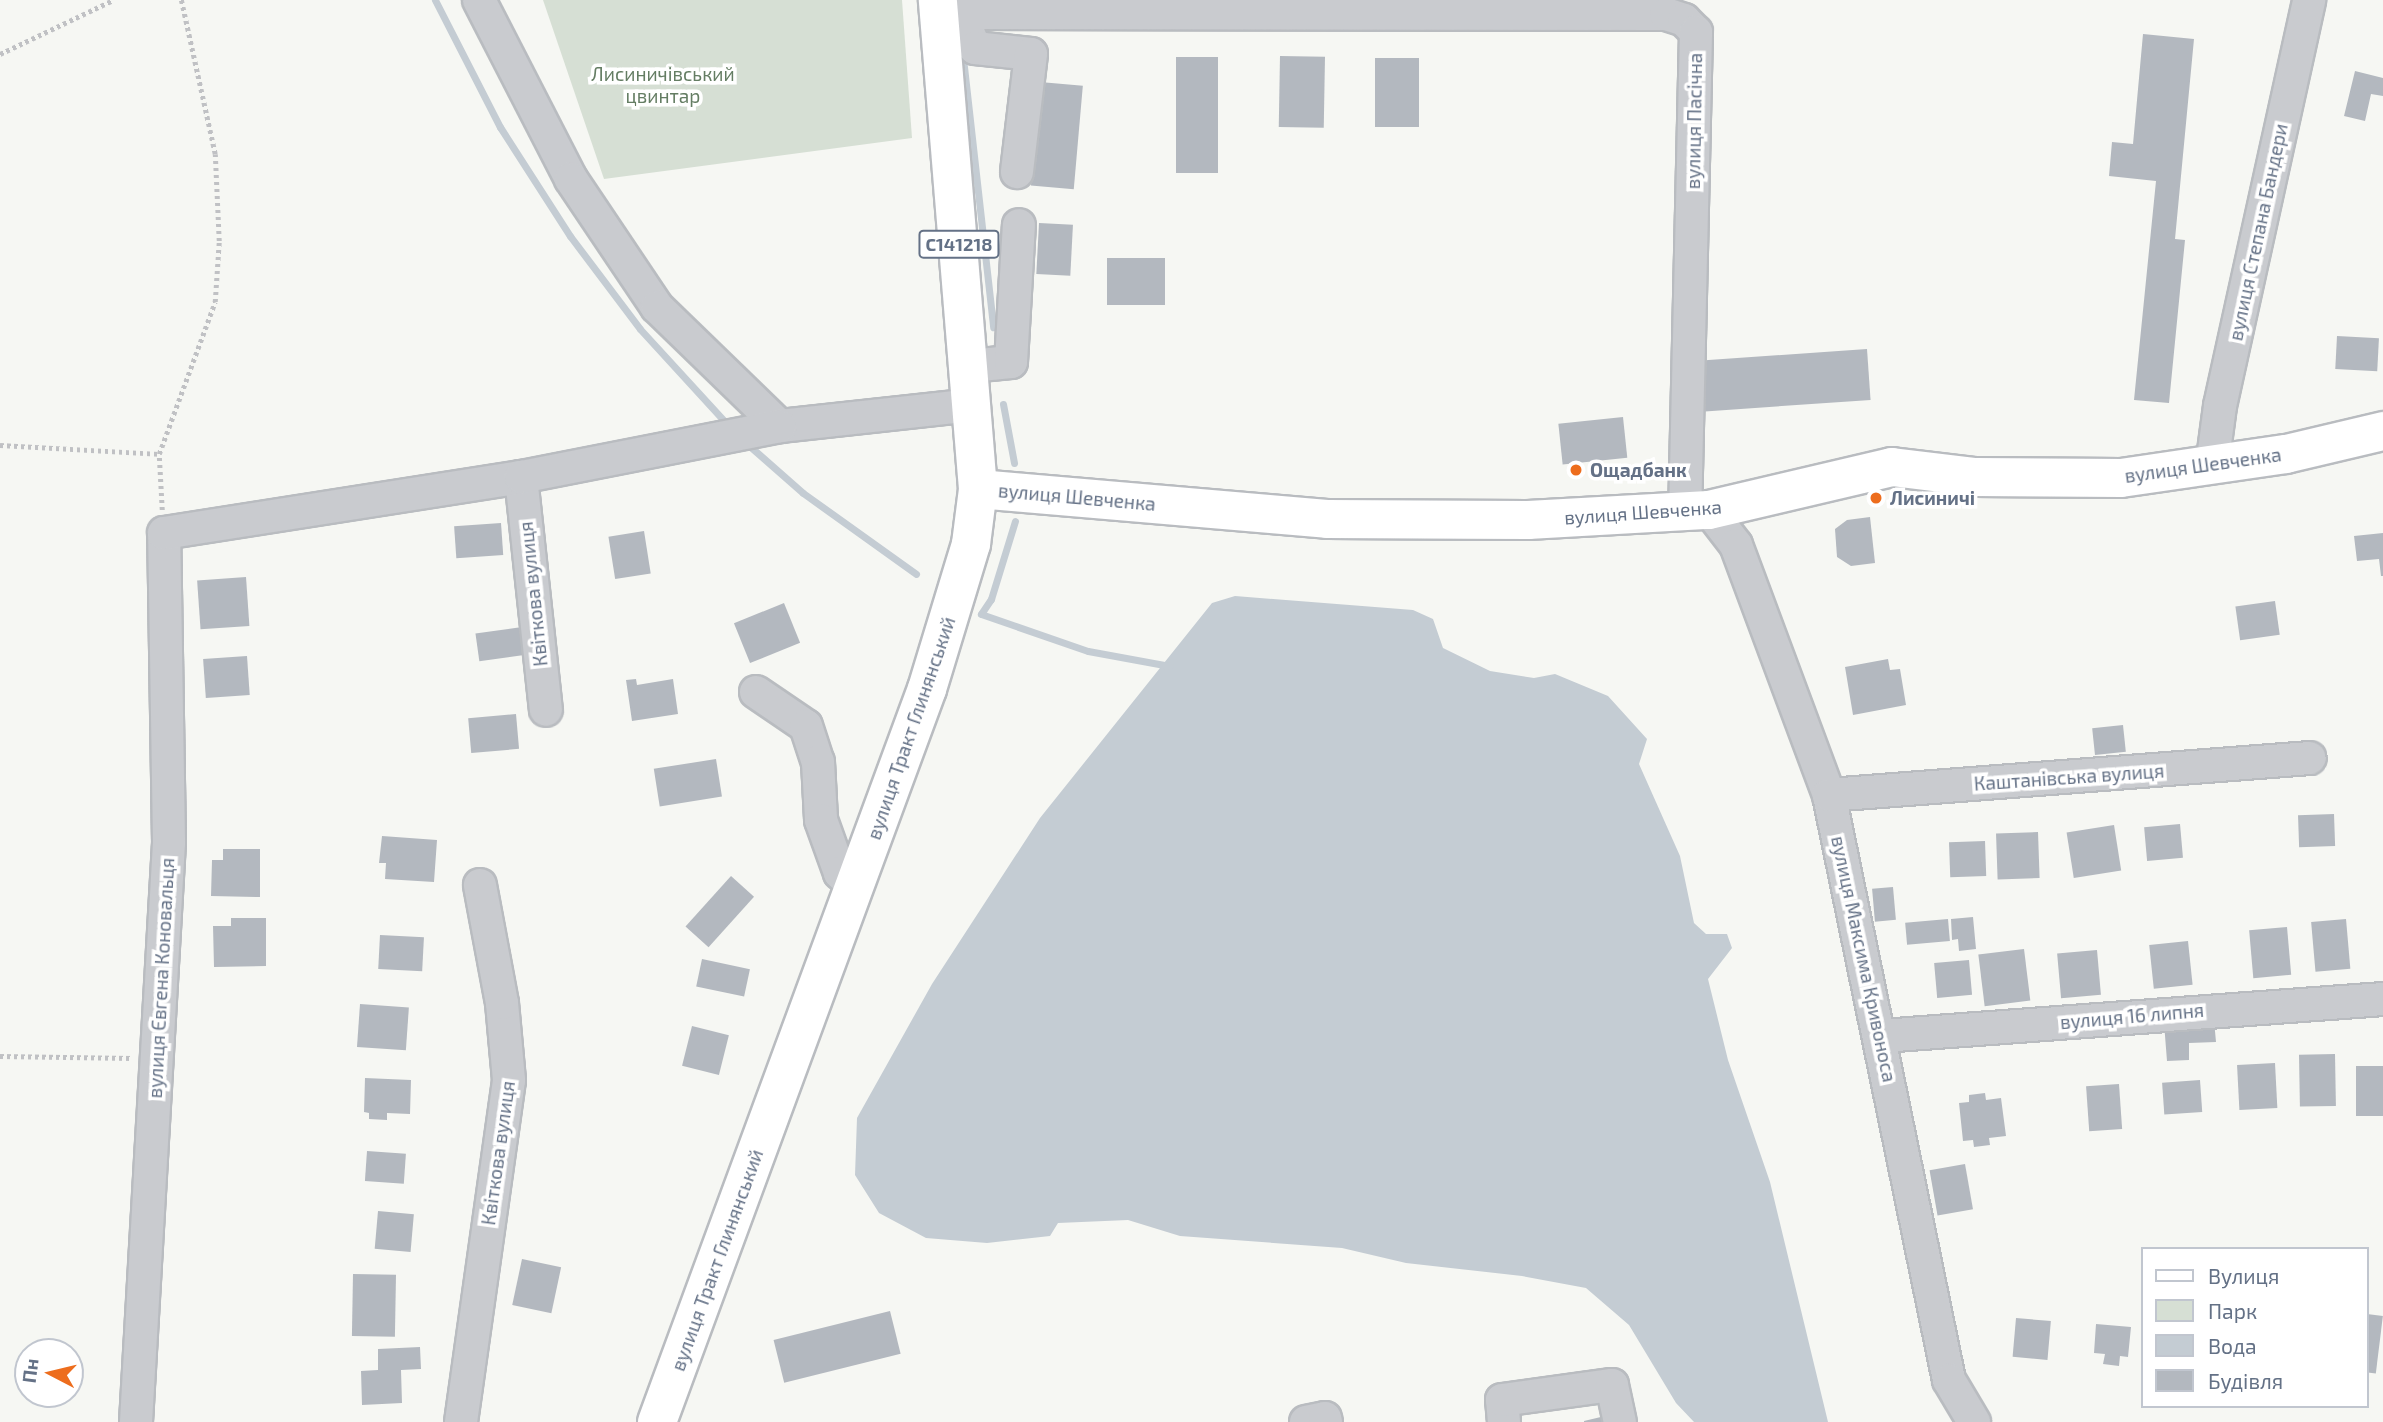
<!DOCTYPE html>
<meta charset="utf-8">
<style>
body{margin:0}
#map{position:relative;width:2383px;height:1422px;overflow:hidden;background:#f6f7f3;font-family:"Exo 2",sans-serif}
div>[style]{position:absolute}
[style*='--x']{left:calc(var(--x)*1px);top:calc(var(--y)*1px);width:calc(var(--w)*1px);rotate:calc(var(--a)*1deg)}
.green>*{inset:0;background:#d6dfd4}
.water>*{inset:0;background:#c4ccd3}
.stream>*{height:7px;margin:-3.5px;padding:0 3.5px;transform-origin:3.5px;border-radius:3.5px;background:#c4ccd3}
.building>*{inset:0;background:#b3b8bf;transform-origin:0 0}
.path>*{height:4.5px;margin-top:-2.25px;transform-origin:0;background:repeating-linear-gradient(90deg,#c0c1c4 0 3.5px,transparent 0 7px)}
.roads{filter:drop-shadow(2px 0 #b9bcc0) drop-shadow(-2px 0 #b9bcc0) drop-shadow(0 2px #b9bcc0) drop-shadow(0 -2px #b9bcc0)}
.minor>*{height:32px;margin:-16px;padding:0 16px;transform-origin:16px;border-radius:16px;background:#c9cbcf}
.major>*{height:38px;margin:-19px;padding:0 19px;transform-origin:19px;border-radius:19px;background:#fff}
.dots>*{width:19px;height:19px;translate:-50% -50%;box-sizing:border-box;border:4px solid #fff;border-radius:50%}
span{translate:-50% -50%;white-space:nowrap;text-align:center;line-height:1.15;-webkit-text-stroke:7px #fff;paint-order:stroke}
.shield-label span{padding:2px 5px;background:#fff;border:2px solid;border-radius:5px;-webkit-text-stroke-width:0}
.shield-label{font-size:18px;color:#647186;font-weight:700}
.park-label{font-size:19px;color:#647d63}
.street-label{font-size:19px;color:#647186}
.poi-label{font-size:19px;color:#647186;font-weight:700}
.left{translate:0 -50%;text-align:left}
.legend{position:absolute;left:2141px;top:1247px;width:228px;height:161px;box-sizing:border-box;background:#fff;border:2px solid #c1c6cf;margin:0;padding:9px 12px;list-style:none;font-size:21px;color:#647186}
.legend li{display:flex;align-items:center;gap:14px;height:35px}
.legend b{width:35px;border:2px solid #c1c6cf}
.north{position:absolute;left:14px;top:1338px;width:70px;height:70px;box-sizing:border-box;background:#fff;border:2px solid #c1c6cf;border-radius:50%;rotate:277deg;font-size:19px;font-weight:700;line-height:28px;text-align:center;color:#647186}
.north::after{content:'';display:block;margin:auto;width:24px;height:32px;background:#ed6d1d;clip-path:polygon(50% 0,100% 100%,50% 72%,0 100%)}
</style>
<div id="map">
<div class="green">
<i style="clip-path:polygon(543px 0,902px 0,912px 138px,604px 179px)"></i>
</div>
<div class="water">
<i style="clip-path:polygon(1235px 596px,1413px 610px,1433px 619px,1443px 648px,1490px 671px,1534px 678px,1555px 674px,1608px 696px,1647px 739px,1639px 764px,1680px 856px,1694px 923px,1706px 934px,1727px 934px,1732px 948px,1708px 979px,1728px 1060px,1770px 1182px,1828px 1422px,1694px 1422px,1676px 1403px,1629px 1325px,1586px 1288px,1522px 1276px,1406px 1263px,1342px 1248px,1180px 1236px,1128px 1220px,1058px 1223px,1050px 1236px,987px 1243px,926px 1238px,879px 1213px,855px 1175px,857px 1118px,932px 984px,1040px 818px,1212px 603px)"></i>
</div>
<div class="stream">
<i style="--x:435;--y:0;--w:143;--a:62.9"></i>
<i style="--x:500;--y:127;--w:130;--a:57.3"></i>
<i style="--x:570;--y:236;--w:116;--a:53"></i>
<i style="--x:640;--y:329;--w:132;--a:47.5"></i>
<i style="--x:962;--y:49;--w:280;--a:83.6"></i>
<i style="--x:1003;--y:404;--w:60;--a:79.4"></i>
<i style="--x:745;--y:442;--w:77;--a:41.3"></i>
<i style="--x:803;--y:493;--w:139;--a:35.6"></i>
<i style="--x:1015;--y:521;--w:82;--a:107.1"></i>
<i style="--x:991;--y:599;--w:18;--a:124"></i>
<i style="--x:981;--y:614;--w:113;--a:19.1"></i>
<i style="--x:1088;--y:651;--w:83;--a:10.4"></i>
</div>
<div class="building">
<i style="clip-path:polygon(2143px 34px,2194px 39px,2175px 239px,2185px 240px,2169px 403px,2134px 400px,2156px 181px,2109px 176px,2112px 142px,2133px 144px)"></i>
<i style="left:1280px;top:56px;width:45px;height:71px;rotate:1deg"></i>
<i style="left:1176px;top:57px;width:42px;height:116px"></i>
<i style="left:1375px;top:58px;width:44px;height:69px"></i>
<i style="clip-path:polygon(2355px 71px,2383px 78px,2383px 96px,2371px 94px,2365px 121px,2344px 116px)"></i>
<i style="left:1040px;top:82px;width:43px;height:104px;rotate:5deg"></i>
<i style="left:1039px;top:223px;width:34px;height:51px;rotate:3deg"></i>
<i style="left:1165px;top:258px;width:47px;height:58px;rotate:90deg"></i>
<i style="left:2337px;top:336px;width:42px;height:33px;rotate:3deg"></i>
<i style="left:1867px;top:349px;width:51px;height:166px;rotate:86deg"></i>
<i style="left:1623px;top:417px;width:41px;height:65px;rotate:84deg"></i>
<i style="clip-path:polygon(1870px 517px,1875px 563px,1851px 566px,1837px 557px,1835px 529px,1847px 520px)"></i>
<i style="left:501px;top:523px;width:32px;height:47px;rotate:86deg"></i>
<i style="left:644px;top:531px;width:43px;height:36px;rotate:81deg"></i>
<i style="clip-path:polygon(2383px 533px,2383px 576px,2381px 576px,2379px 559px,2357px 561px,2354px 536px)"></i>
<i style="left:246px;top:577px;width:49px;height:49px;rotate:86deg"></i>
<i style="left:2275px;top:601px;width:34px;height:40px;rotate:82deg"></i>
<i style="left:784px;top:603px;width:43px;height:54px;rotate:68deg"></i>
<i style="left:522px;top:627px;width:28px;height:47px;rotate:82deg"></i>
<i style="left:247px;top:656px;width:39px;height:44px;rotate:86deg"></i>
<i style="clip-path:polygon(1888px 659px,1890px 670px,1900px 669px,1906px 705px,1853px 715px,1845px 667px)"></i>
<i style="clip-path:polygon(636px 679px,637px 685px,673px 679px,678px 714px,632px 721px,626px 680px)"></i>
<i style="left:516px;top:714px;width:35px;height:48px;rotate:85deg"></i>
<i style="left:2123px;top:725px;width:27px;height:31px;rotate:84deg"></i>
<i style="left:716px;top:759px;width:38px;height:63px;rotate:81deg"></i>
<i style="left:2334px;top:814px;width:32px;height:36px;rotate:88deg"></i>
<i style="left:2180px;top:824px;width:34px;height:36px;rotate:85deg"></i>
<i style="left:2114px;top:825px;width:46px;height:48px;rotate:81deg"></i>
<i style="left:2038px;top:832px;width:46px;height:42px;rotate:88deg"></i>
<i style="clip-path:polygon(382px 836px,437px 840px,434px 882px,385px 879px,386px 863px,379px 863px)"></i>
<i style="left:1985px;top:841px;width:35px;height:36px;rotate:88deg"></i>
<i style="clip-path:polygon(223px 849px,260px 849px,260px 897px,211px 896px,212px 860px,223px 860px)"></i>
<i style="left:731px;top:876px;width:31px;height:68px;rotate:42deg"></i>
<i style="left:1893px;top:887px;width:33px;height:21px;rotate:85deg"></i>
<i style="clip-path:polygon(1973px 917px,1976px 949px,1959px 951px,1958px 939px,1952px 940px,1951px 919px)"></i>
<i style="clip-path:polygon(231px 918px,266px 918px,266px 966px,214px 967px,213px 926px,231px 926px)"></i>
<i style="left:1948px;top:919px;width:22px;height:43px;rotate:85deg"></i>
<i style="left:2346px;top:919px;width:50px;height:35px;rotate:85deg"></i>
<i style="left:2287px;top:927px;width:48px;height:38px;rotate:85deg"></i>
<i style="left:380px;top:935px;width:44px;height:34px;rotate:3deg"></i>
<i style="left:2188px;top:941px;width:44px;height:39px;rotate:84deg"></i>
<i style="left:2024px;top:949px;width:52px;height:46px;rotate:83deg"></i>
<i style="left:2097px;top:950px;width:45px;height:40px;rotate:85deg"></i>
<i style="left:702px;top:959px;width:49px;height:28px;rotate:12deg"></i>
<i style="left:1969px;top:960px;width:35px;height:35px;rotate:85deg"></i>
<i style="left:360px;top:1004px;width:49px;height:43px;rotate:4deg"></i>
<i style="clip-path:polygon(2214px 1020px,2216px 1042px,2189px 1043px,2189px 1060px,2167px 1061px,2164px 1023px)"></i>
<i style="left:692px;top:1026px;width:38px;height:41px;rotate:14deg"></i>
<i style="left:2335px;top:1054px;width:52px;height:36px;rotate:89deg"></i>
<i style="left:2275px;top:1063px;width:45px;height:38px;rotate:87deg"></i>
<i style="left:2383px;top:1066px;width:50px;height:27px;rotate:90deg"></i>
<i style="clip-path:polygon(365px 1078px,411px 1080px,410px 1114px,387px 1113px,387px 1120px,369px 1119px,369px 1113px,364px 1112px)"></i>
<i style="left:2200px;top:1080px;width:32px;height:38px;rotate:86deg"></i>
<i style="left:2119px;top:1084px;width:45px;height:33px;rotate:86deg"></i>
<i style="clip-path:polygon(1985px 1093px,1986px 1100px,2001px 1098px,2006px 1136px,1989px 1138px,1990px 1145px,1974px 1147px,1973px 1140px,1963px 1141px,1959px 1103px,1969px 1102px,1969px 1095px)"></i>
<i style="left:367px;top:1151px;width:39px;height:30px;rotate:4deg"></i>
<i style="left:1965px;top:1164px;width:46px;height:36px;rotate:80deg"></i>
<i style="left:378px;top:1211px;width:36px;height:38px;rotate:5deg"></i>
<i style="left:522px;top:1259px;width:40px;height:47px;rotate:12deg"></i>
<i style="left:353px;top:1274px;width:43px;height:62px;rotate:1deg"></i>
<i style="left:890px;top:1311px;width:44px;height:120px;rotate:76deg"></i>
<i style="left:2367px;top:1314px;width:16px;height:58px;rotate:7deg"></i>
<i style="left:2016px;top:1318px;width:35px;height:39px;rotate:5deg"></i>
<i style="clip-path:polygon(2096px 1324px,2131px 1327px,2128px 1357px,2120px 1356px,2119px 1366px,2103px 1364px,2105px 1354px,2094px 1353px)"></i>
<i style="clip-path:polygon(420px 1347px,421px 1369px,401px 1370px,402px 1403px,362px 1405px,361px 1371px,378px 1370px,378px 1349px)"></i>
<i style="clip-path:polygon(1605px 1416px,1607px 1422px,1584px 1422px,1584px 1421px)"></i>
</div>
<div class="path">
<i style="--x:0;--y:54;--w:125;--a:-25.5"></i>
<i style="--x:0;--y:445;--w:159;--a:3.2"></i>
<i style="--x:162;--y:510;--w:56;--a:-93.1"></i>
<i style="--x:159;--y:454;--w:162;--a:-69.8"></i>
<i style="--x:215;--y:302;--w:61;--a:-86.2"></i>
<i style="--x:219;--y:241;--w:87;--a:-92.6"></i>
<i style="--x:215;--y:154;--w:158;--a:-102.4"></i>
<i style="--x:0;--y:1056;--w:132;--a:0.9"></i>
</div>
<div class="roads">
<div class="minor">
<i style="--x:479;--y:0;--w:201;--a:62.8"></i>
<i style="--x:571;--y:179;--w:154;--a:56.1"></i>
<i style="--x:657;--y:307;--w:171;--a:44.1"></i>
<i style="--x:780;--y:426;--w:193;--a:-6.2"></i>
<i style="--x:960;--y:13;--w:38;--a:67"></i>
<i style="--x:975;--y:48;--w:56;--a:6.1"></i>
<i style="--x:1031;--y:54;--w:119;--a:96.8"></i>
<i style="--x:939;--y:18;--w:22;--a:-13"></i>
<i style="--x:960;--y:13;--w:706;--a:0.08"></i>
<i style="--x:1666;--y:14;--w:19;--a:18"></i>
<i style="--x:1684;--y:20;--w:17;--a:45"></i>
<i style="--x:1696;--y:32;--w:479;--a:91.3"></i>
<i style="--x:970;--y:366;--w:41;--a:-5.6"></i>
<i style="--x:1011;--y:362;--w:137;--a:-86.7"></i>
<i style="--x:2212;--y:466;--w:61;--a:-82.4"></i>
<i style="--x:2220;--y:406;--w:416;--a:-77.6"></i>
<i style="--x:521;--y:477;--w:234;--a:83.9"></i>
<i style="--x:1709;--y:510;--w:44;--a:52.4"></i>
<i style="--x:1736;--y:545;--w:267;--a:69.6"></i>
<i style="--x:1829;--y:795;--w:597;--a:78.41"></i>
<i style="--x:1949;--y:1380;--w:49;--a:59.2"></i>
<i style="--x:756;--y:692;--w:60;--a:34.2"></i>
<i style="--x:806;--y:726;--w:38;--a:72"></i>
<i style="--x:818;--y:762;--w:58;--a:87"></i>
<i style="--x:821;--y:820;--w:56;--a:70.3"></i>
<i style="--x:840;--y:873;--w:21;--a:39"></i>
<i style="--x:1829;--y:795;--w:482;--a:-4.4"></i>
<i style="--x:1882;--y:1036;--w:502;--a:-4.22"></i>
<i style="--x:136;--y:1422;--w:581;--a:-86.74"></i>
<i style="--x:169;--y:842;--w:309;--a:-90.9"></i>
<i style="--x:164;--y:533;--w:361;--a:-8.9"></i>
<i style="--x:521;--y:477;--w:264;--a:-11.1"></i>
<i style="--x:461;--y:1422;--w:345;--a:-82"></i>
<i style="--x:509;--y:1080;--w:77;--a:-95.2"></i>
<i style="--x:502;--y:1003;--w:120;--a:-100.6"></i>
<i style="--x:1306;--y:1422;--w:19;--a:-12"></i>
<i style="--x:1325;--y:1418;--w:4;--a:76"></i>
<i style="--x:1504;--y:1422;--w:22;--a:-95"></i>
<i style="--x:1502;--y:1400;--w:111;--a:-7.8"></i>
<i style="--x:1612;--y:1385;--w:38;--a:78"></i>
</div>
<div class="major">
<i style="--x:978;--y:489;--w:350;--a:4.9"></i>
<i style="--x:1327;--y:519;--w:201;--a:0.3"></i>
<i style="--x:1528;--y:520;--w:181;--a:-3.2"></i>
<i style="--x:1709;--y:510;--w:188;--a:-13.2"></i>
<i style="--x:1892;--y:467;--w:84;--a:6.9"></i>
<i style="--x:1975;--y:477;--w:146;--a:0.4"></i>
<i style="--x:2121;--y:478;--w:167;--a:-8.3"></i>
<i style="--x:2286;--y:454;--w:100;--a:-13.3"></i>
<i style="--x:657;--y:1422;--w:781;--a:-69.78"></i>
<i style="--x:927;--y:689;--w:152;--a:-73.1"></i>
<i style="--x:971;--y:544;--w:55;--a:-82.7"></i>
<i style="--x:978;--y:489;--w:491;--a:-94.7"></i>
</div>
</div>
<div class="dots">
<i style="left:1576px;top:470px;background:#ed6d1d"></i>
<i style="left:1876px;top:498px;background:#ed6d1d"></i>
</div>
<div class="shield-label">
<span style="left:959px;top:244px">С141218</span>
</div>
<div class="park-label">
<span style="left:663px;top:85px">Лисиничівський<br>цвинтар</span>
</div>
<div class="street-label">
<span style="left:1694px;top:121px;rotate:-89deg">вулиця Пасічна</span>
<span style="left:2258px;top:232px;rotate:-78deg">вулиця Степана Бандери</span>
<span style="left:2203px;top:465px;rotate:-8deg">вулиця Шевченка</span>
<span style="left:1077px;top:497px;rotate:5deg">вулиця Шевченка</span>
<span style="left:1643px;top:512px;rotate:-4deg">вулиця Шевченка</span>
<span style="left:533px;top:594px;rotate:-96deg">Квіткова вулиця</span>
<span style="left:911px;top:728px;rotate:-71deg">вулиця Тракт Глинянський</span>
<span style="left:2069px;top:777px;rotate:-4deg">Каштанівська вулиця</span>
<span style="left:1864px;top:959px;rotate:78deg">вулиця Максима Кривоноса</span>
<span style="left:161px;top:978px;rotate:-87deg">вулиця Євгена Коновальця</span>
<span style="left:2132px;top:1016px;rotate:-5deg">вулиця 16 липня</span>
<span style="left:498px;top:1153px;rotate:-82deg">Квіткова вулиця</span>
<span style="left:717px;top:1260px;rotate:-70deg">вулиця Тракт Глинянський</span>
</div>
<div class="poi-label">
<span class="left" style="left:1590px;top:470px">Ощадбанк</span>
<span class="left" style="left:1890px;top:498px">Лисиничі</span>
</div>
<ul class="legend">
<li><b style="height:9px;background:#fff"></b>Вулиця</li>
<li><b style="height:19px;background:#d6dfd4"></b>Парк</li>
<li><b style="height:19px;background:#c4ccd3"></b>Вода</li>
<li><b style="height:19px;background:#b3b8bf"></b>Будівля</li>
</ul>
<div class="north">Пн</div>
</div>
